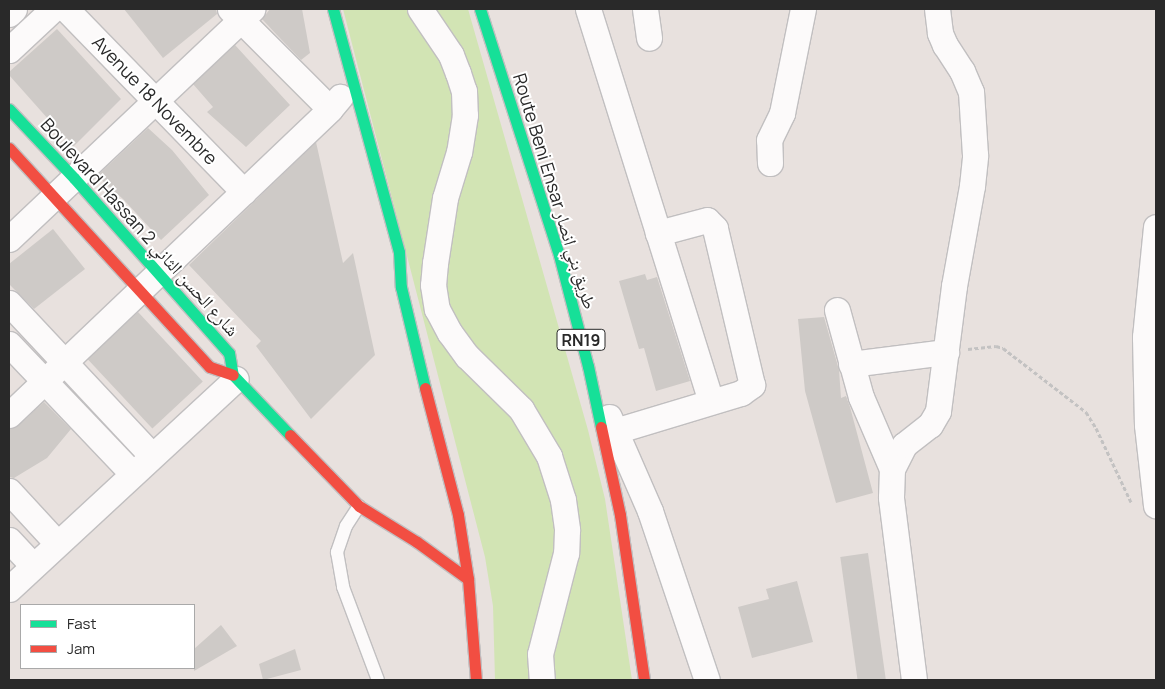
<!DOCTYPE html>
<meta charset="utf-8">
<style>
body{margin:0}
#map{position:relative;width:1165px;height:689px;overflow:hidden;background:#e8e1de;font-family:Manrope,"Noto Naskh Arabic",sans-serif}
div>[style]{position:absolute}
[style*='--x']{left:calc(var(--x)*1px);top:calc(var(--y)*1px);width:calc(var(--w)*1px);rotate:calc(var(--a)*1deg)}
.green>*{inset:0;background:#d2e4b4}
.building>*{inset:0;background:#cecac7;transform-origin:0 0}
.path>*{height:3px;margin-top:-1.5px;transform-origin:0;background:repeating-linear-gradient(90deg,#c3c2c2 0 4px,transparent 0 6.5px)}
.roads{filter:drop-shadow(1px 0 #c1bfc0) drop-shadow(-1px 0 #c1bfc0) drop-shadow(0 1px #c1bfc0) drop-shadow(0 -1px #c1bfc0)}
.lane>*{height:12px;margin:-6px;padding:0 6px;transform-origin:6px;border-radius:6px;background:#fcfafa}
.street>*{height:25px;margin:-12.5px;padding:0 12.5px;transform-origin:12.5px;border-radius:12.5px;background:#fcfafa}
.fast>*{height:11px;margin:-5.5px;padding:0 5.5px;transform-origin:5.5px;border-radius:5.5px;background:#16e098}
.jam>*{height:11px;margin:-5.5px;padding:0 5.5px;transform-origin:5.5px;border-radius:5.5px;background:#f24e42}
span{translate:-50% -50%;white-space:nowrap;text-align:center;line-height:1.15;-webkit-text-stroke:4px #fff;paint-order:stroke}
.shield-label span{padding:1px 4px;background:#fff;border:1px solid;border-radius:4px;-webkit-text-stroke-width:0}
.shield-label{font-size:16px;color:#292929;font-weight:700}
.street-label{font-size:18px;color:#292929}
.frame{position:absolute;inset:0;border:10px solid #292929;pointer-events:none}
.legend{position:absolute;left:20px;top:604px;width:175px;height:65px;box-sizing:border-box;background:#fff;border:1px solid #a9a9a9;margin:0;padding:6px 9px;list-style:none;font-size:15px;color:#292929}
.legend li{display:flex;align-items:center;gap:10px;height:25px}
.legend b{width:25px;border:1px solid #a9a9a9}
</style>
<div id="map">
<div class="green">
<i style="clip-path:polygon(343px 9px,468px 9px,588px 430px,605px 499px,632px 680px,495px 680px,493px 606px,485px 557px)"></i>
</div>
<div class="building">
<i style="clip-path:polygon(124px 9px,216px 9px,217px 14px,163px 58px)"></i>
<i style="clip-path:polygon(270px 9px,302px 9px,310px 53px,301px 60px,276px 34px,262px 19px)"></i>
<i style="clip-path:polygon(57px 29px,121px 99px,73px 147px,9px 75px,9px 72px)"></i>
<i style="clip-path:polygon(235px 45px,290px 105px,246px 147px,207px 112px,213px 107px,193px 84px)"></i>
<i style="clip-path:polygon(148px 128px,172px 150px,209px 195px,161px 240px,123px 199px,97px 176px)"></i>
<i style="clip-path:polygon(316px 142px,343px 263px,353px 253px,375px 355px,311px 419px,256px 346px,261px 341px,189px 265px)"></i>
<i style="clip-path:polygon(53px 229px,85px 269px,34px 309px,9px 284px,9px 264px)"></i>
<i style="clip-path:polygon(645px 274px,647px 280px,657px 277px,690px 381px,656px 391px,644px 348px,639px 349px,619px 281px)"></i>
<i style="left:138px;top:312px;width:95px;height:69px;rotate:47deg"></i>
<i style="clip-path:polygon(824px 317px,839px 370px,841px 398px,846px 396px,850px 407px,873px 493px,836px 503px,805px 391px,798px 319px)"></i>
<i style="clip-path:polygon(44px 402px,71px 429px,47px 458px,14px 478px,9px 477px,9px 429px,19px 425px)"></i>
<i style="left:868px;top:553px;width:128px;height:28px;rotate:82deg"></i>
<i style="clip-path:polygon(797px 581px,813px 642px,752px 658px,738px 607px,769px 599px,766px 589px)"></i>
<i style="clip-path:polygon(221px 625px,237px 646px,194px 671px,194px 649px)"></i>
<i style="clip-path:polygon(295px 649px,301px 670px,263px 680px,259px 664px)"></i>
</div>
<div class="path">
<i style="--x:968;--y:349;--w:28;--a:-6"></i>
<i style="--x:996;--y:346;--w:7;--a:16"></i>
<i style="--x:1003;--y:348;--w:105;--a:37.6"></i>
<i style="--x:1086;--y:412;--w:19;--a:58"></i>
<i style="--x:1096;--y:428;--w:82;--a:64.7"></i>
</div>
<div class="roads">
<div class="lane">
<i style="--x:359;--y:506;--w:24;--a:123"></i>
<i style="--x:346;--y:526;--w:28;--a:109"></i>
<i style="--x:337;--y:552;--w:36;--a:80"></i>
<i style="--x:343;--y:587;--w:99;--a:69.4"></i>
</div>
<div class="street">
<i style="--x:66;--y:9;--w:255;--a:45.8"></i>
<i style="--x:230;--y:9;--w:141;--a:45"></i>
<i style="--x:420;--y:9;--w:55;--a:56"></i>
<i style="--x:451;--y:55;--w:19;--a:69"></i>
<i style="--x:458;--y:73;--w:19;--a:72"></i>
<i style="--x:464;--y:91;--w:24;--a:88"></i>
<i style="--x:465;--y:115;--w:37;--a:99"></i>
<i style="--x:459;--y:152;--w:48;--a:106.9"></i>
<i style="--x:445;--y:198;--w:66;--a:98.7"></i>
<i style="--x:435;--y:263;--w:22;--a:95"></i>
<i style="--x:433;--y:285;--w:24;--a:81"></i>
<i style="--x:437;--y:309;--w:27;--a:62"></i>
<i style="--x:450;--y:333;--w:29;--a:54"></i>
<i style="--x:467;--y:356;--w:76;--a:44.5"></i>
<i style="--x:521;--y:409;--w:55;--a:59.2"></i>
<i style="--x:549;--y:456;--w:46;--a:72.3"></i>
<i style="--x:563;--y:500;--w:30;--a:82"></i>
<i style="--x:567;--y:530;--w:23;--a:92"></i>
<i style="--x:566;--y:553;--w:104;--a:104.4"></i>
<i style="--x:540;--y:654;--w:26;--a:86"></i>
<i style="--x:588;--y:9;--w:411;--a:72.6"></i>
<i style="--x:645;--y:9;--w:29;--a:82"></i>
<i style="--x:9;--y:14;--w:7;--a:-45"></i>
<i style="--x:9;--y:50;--w:60;--a:-43"></i>
<i style="--x:770;--y:163;--w:23;--a:-92"></i>
<i style="--x:769;--y:140;--w:30;--a:-64"></i>
<i style="--x:782;--y:113;--w:106;--a:-78.6"></i>
<i style="--x:1156;--y:227;--w:111;--a:95.7"></i>
<i style="--x:1145;--y:337;--w:88;--a:88.7"></i>
<i style="--x:1147;--y:425;--w:81;--a:83.6"></i>
<i style="--x:9;--y:239;--w:335;--a:-43.4"></i>
<i style="--x:9;--y:303;--w:208;--a:46.9"></i>
<i style="--x:837;--y:310;--w:90;--a:74.6"></i>
<i style="--x:861;--y:397;--w:78;--a:66.7"></i>
<i style="--x:9;--y:344;--w:178;--a:46.4"></i>
<i style="--x:851;--y:364;--w:96;--a:-7.2"></i>
<i style="--x:9;--y:415;--w:443;--a:-43.6"></i>
<i style="--x:330;--y:109;--w:16;--a:-50"></i>
<i style="--x:609;--y:417;--w:103;--a:66.4"></i>
<i style="--x:650;--y:511;--w:178;--a:71.4"></i>
<i style="--x:615;--y:431;--w:132;--a:-16.8"></i>
<i style="--x:741;--y:393;--w:14;--a:-36"></i>
<i style="--x:752;--y:385;--w:161;--a:-103.3"></i>
<i style="--x:715;--y:228;--w:11;--a:-135"></i>
<i style="--x:707;--y:220;--w:51;--a:165.1"></i>
<i style="--x:9;--y:491;--w:71;--a:47.3"></i>
<i style="--x:9;--y:540;--w:35;--a:47"></i>
<i style="--x:9;--y:589;--w:309;--a:-42.8"></i>
<i style="--x:914;--y:680;--w:184;--a:-97.2"></i>
<i style="--x:891;--y:497;--w:28;--a:-88"></i>
<i style="--x:892;--y:469;--w:27;--a:-63"></i>
<i style="--x:904;--y:445;--w:33;--a:-38"></i>
<i style="--x:930;--y:425;--w:16;--a:-60"></i>
<i style="--x:938;--y:411;--w:126;--a:-82.7"></i>
<i style="--x:954;--y:286;--w:102;--a:-79.8"></i>
<i style="--x:972;--y:186;--w:31;--a:-84"></i>
<i style="--x:975;--y:155;--w:63;--a:-93.6"></i>
<i style="--x:971;--y:92;--w:23;--a:-113"></i>
<i style="--x:962;--y:71;--w:31;--a:-123"></i>
<i style="--x:945;--y:45;--w:13;--a:-113"></i>
<i style="--x:940;--y:33;--w:24;--a:-97"></i>
</div>
<div class="fast">
<i style="--x:333;--y:9;--w:252;--a:74.8"></i>
<i style="--x:399;--y:252;--w:35;--a:87"></i>
<i style="--x:401;--y:287;--w:104;--a:76.6"></i>
<i style="--x:480;--y:9;--w:258;--a:72.2"></i>
<i style="--x:559;--y:255;--w:115;--a:75.4"></i>
<i style="--x:588;--y:366;--w:62;--a:78"></i>
<i style="--x:9;--y:109;--w:95;--a:46.7"></i>
<i style="--x:74;--y:178;--w:234;--a:48.5"></i>
<i style="--x:229;--y:353;--w:22;--a:80"></i>
<i style="--x:233;--y:375;--w:83;--a:46.5"></i>
</div>
<div class="jam">
<i style="--x:9;--y:148;--w:297;--a:47.5"></i>
<i style="--x:210;--y:367;--w:24;--a:19"></i>
<i style="--x:425;--y:388;--w:131;--a:75.4"></i>
<i style="--x:458;--y:515;--w:65;--a:81.1"></i>
<i style="--x:468;--y:579;--w:101;--a:85.5"></i>
<i style="--x:601;--y:427;--w:90;--a:77.8"></i>
<i style="--x:620;--y:515;--w:167;--a:81.7"></i>
<i style="--x:290;--y:435;--w:99;--a:45.8"></i>
<i style="--x:359;--y:506;--w:68;--a:31.8"></i>
<i style="--x:417;--y:542;--w:63;--a:36"></i>
</div>
</div>
<div class="shield-label">
<span style="left:581px;top:340px">RN19</span>
</div>
<div class="street-label">
<span style="left:155px;top:100px;rotate:46deg">Avenue 18 Novembre</span>
<span style="left:555px;top:191px;rotate:73deg">Route Beni Ensar طريق بني انصار</span>
<span style="left:140px;top:227px;rotate:48deg">Boulevard Hassan 2 شارع الحسن الثاني</span>
</div>
<div class="frame"></div>
<ul class="legend">
<li><b style="height:6px;background:#16e098"></b>Fast</li>
<li><b style="height:6px;background:#f24e42"></b>Jam</li>
</ul>
</div>
